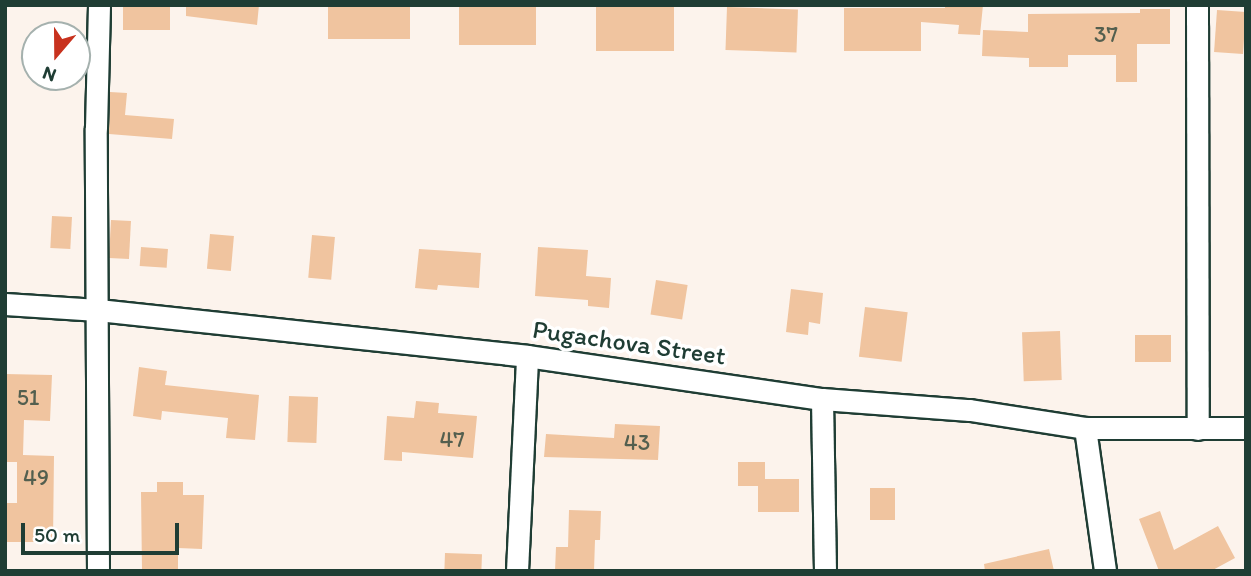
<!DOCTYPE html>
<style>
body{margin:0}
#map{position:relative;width:1251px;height:576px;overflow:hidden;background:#fcf3ec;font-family:Itim,sans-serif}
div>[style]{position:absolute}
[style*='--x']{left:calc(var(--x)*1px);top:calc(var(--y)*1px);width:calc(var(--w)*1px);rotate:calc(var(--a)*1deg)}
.building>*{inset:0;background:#f0c49f;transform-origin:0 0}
.roads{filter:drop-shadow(2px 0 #1f3d34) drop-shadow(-2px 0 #1f3d34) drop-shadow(0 2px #1f3d34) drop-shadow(0 -2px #1f3d34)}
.minor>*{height:21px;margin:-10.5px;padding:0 10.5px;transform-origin:10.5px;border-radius:10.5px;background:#fff}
span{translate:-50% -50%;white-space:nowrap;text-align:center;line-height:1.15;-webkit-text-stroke:7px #fff;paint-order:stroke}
.number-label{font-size:23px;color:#535f4f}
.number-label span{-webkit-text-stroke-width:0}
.street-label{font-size:26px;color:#1f3d34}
.frame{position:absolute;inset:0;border:7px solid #1f3d34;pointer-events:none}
.north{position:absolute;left:21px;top:21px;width:70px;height:70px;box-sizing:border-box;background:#fff;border:2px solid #a5b1ae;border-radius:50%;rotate:200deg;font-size:19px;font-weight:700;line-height:28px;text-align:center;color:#1f3d34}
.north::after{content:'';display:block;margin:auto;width:24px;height:32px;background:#c8321e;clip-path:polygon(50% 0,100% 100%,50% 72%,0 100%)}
.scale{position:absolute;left:21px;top:523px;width:158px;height:32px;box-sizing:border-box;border:4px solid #1f3d34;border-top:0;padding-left:9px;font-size:21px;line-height:24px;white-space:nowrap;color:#1f3d34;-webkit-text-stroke:5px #fff;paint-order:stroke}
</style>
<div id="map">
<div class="building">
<i style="left:123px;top:5px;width:47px;height:25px"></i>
<i style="clip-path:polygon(186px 5px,259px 5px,257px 25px,186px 16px)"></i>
<i style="left:328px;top:5px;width:82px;height:34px"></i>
<i style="left:459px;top:5px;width:77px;height:40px"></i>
<i style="left:596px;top:5px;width:78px;height:46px"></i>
<i style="clip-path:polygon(945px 5px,983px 5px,980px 35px,958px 34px,959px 25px,921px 22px,921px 51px,844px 51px,844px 8px,945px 8px)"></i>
<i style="left:727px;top:7px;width:71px;height:43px;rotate:2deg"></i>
<i style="clip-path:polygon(1140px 9px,1170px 9px,1170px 44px,1137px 44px,1137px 82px,1116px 82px,1116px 55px,1068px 55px,1068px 67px,1029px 67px,1029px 58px,982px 56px,983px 30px,1028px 32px,1028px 14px,1140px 13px)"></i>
<i style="left:1217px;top:10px;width:29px;height:42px;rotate:4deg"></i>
<i style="clip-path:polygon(110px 92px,127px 93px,125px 115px,174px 119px,172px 139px,109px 134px)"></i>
<i style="left:52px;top:216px;width:20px;height:32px;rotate:3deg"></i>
<i style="left:111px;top:220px;width:20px;height:38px;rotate:3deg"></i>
<i style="left:210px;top:234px;width:24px;height:35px;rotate:5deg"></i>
<i style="left:312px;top:235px;width:23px;height:43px;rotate:5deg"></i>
<i style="left:141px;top:247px;width:27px;height:19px;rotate:4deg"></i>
<i style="clip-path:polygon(538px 247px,588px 250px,586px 276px,611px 278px,609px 308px,588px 306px,588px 300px,535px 296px)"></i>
<i style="clip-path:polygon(419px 249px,481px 253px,479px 288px,438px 285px,437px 290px,415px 288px)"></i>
<i style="left:656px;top:280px;width:32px;height:35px;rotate:9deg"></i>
<i style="clip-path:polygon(791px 289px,823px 293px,820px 324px,809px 322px,808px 335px,786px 332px)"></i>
<i style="left:865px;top:307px;width:43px;height:50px;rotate:7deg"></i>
<i style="left:1060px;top:331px;width:49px;height:38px;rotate:88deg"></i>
<i style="left:1135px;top:335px;width:36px;height:27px"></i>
<i style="clip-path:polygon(139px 367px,167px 371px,165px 385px,259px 395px,255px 440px,226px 438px,228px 418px,162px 411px,161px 420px,133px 416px)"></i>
<i style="clip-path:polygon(5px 374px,52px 375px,50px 421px,24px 420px,23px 455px,54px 456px,53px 542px,5px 542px,5px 503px,17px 503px,17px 462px,5px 462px)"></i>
<i style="left:289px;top:396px;width:29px;height:46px;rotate:2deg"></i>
<i style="clip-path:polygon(416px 401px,439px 403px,438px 413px,477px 416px,473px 458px,402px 452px,402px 461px,384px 460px,387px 416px,414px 418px)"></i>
<i style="clip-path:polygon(615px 424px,660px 426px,658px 460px,544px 457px,546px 434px,614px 438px)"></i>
<i style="clip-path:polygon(738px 462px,765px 462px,765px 479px,799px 479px,799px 512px,758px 512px,758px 486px,738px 486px)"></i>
<i style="clip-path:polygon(157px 482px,183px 482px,183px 495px,204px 495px,202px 549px,178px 548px,178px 571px,142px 571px,141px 492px,157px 492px)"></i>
<i style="left:870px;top:488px;width:25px;height:32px"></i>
<i style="clip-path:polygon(569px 510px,601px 511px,600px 540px,595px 540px,594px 571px,555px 571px,556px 547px,568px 547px)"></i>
<i style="clip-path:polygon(1160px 511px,1174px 550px,1218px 526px,1235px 558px,1211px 571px,1159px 571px,1139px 519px)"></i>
<i style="clip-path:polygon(1049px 549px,1054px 571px,985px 571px,984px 564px)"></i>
<i style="left:445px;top:553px;width:37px;height:18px;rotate:2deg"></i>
</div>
<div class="roads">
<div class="minor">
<i style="--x:1197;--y:5;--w:424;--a:89.9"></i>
<i style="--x:5;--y:304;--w:93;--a:3.7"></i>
<i style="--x:98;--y:310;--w:431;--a:6.1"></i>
<i style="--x:527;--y:356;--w:298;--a:8.3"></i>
<i style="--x:822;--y:399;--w:148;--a:4.3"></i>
<i style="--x:970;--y:410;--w:116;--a:8.9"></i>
<i style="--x:1085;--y:428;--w:161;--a:0"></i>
<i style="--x:822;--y:399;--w:172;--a:89"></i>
<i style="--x:1085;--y:428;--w:144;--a:82"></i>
<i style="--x:98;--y:571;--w:443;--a:-90.3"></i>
<i style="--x:96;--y:128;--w:123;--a:-88.6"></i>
<i style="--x:517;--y:571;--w:215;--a:-87.3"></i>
</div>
</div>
<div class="number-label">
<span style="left:1106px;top:34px">37</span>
<span style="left:28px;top:397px">51</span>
<span style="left:452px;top:439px">47</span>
<span style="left:637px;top:442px">43</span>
<span style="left:36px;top:477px">49</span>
</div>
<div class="street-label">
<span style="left:629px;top:343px;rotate:8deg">Pugachova Street</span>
</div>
<div class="frame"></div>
<div class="north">N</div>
<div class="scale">50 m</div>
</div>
